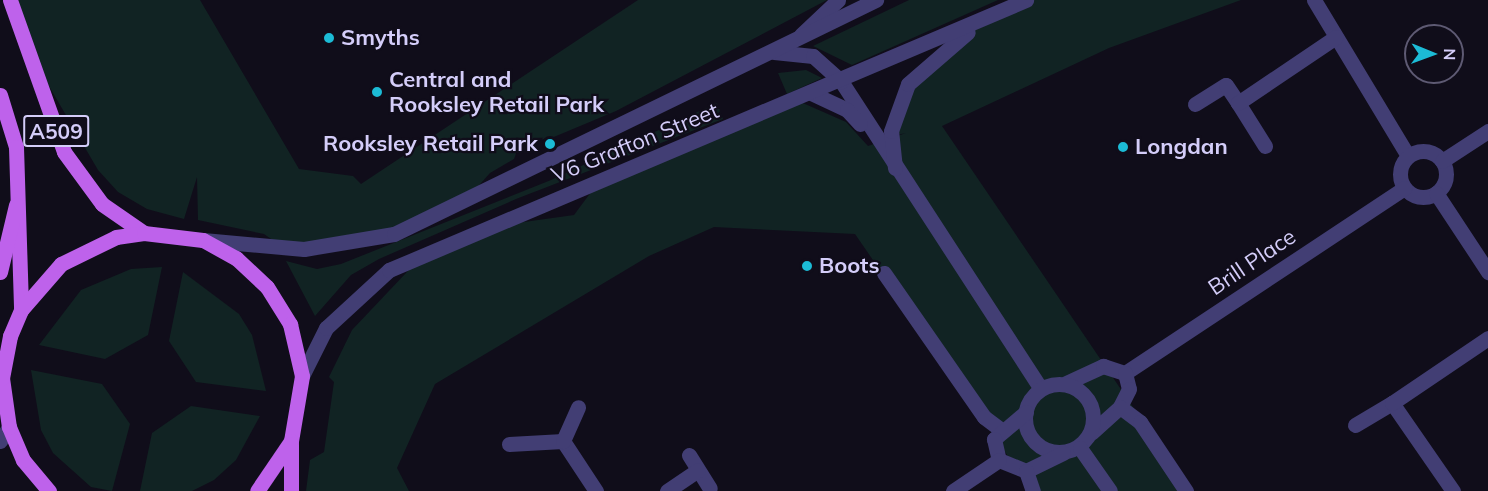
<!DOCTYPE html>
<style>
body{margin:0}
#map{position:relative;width:1488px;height:491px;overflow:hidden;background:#100d1a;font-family:Mulish,sans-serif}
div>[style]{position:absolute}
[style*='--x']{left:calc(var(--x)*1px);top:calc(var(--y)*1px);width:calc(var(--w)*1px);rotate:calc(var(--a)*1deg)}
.green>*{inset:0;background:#112323}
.minor>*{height:15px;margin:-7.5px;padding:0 7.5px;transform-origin:7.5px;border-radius:7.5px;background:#423e74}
.minor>.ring{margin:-7.5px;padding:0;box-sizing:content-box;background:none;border:15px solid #423e74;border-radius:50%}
.tertiary>*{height:15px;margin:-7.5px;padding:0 7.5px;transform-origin:7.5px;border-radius:7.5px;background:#423e74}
.primary>*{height:15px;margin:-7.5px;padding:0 7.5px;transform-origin:7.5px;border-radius:7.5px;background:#be62eb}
.dots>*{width:16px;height:16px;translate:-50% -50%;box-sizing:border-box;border:3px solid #100d1a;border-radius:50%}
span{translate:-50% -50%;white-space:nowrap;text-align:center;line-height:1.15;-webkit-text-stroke:4.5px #100d1a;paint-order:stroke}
.shield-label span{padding:2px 4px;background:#100d1a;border:2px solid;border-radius:4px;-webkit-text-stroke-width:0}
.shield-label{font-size:21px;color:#d4cdf9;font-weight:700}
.poi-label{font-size:22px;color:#d4cdf9;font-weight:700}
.left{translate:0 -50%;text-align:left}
.right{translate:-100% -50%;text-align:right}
.street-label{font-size:22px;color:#d4cdf9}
.north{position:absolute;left:1404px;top:24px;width:60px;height:60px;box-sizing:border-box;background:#100d1a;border:2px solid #5e5a73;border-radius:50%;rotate:91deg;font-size:16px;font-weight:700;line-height:24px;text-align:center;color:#d4cdf9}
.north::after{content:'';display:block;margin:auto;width:21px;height:27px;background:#1cbbd6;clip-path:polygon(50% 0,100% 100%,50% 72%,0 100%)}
</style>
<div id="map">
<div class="green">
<i style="clip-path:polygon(10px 0,200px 0,299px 169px,353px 176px,361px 184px,638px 0,827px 0,616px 111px,549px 139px,521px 140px,514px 159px,490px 173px,465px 201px,394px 234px,281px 246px,264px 234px,198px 220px,197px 177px,184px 219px,147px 209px,118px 192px,98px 170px,25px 45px)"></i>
<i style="clip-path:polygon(909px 0,998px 0,852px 65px,813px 46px)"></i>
<i style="clip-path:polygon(1026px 0,1241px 0,1109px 48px,942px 126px,1190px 491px,1032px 491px,855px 234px,714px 227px,649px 256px,435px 384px,397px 468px,409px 491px,306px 491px,310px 460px,324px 452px,334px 382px,329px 377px,352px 330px,423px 255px,495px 226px,574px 215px,600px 180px,796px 100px,846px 122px,868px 146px,906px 133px,892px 136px,898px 104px,989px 16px)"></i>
<i style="clip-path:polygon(806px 70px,822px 78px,787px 94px,778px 73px)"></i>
<i style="clip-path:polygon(717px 103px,723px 119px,516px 199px,379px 259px,351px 275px,315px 316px,286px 261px,317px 269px,341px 264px,551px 180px)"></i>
<i style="clip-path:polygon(162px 267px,148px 335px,105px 359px,39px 345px,81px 290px,131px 269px)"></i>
<i style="clip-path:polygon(183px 272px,239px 314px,252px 335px,266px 391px,196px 382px,169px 341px)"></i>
<i style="clip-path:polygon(31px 370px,102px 384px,130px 424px,112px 491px,91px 487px,53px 453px,41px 430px)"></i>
<i style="clip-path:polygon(191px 406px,260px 416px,236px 460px,214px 480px,192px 491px,140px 491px,152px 433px)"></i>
</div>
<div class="minor">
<i style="--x:1314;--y:0;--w:182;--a:58.9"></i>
<i style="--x:801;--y:35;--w:51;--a:-43.4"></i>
<i style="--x:841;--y:81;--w:365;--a:57"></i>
<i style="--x:811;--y:93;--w:40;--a:25"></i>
<i style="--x:847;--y:110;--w:19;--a:47"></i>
<i style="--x:1195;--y:104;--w:36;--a:-32"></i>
<i style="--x:1226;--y:85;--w:22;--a:56"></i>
<i style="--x:1265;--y:146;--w:51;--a:-122.1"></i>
<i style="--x:1238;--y:103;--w:118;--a:-34"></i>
<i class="ring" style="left:1400px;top:151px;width:31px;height:31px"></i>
<i style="--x:1442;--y:161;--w:55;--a:-33.1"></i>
<i style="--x:1436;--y:193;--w:95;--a:56.6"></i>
<i style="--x:884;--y:273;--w:175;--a:55.2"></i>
<i style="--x:984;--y:417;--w:20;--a:37"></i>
<i style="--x:1125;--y:373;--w:335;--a:-33.5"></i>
<i style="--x:1066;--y:383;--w:41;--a:-24.7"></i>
<i style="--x:1103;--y:366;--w:23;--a:18"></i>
<i style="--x:1125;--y:373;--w:16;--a:76"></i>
<i style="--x:1129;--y:389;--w:20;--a:117"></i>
<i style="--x:1120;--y:407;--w:38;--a:138"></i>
<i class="ring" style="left:1025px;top:384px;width:53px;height:53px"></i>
<i style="--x:1120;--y:407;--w:25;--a:37"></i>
<i style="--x:1140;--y:422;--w:83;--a:56.3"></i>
<i style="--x:1026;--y:412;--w:42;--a:139.8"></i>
<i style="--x:994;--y:439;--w:22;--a:77"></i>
<i style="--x:999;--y:460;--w:29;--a:22"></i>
<i style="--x:1026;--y:471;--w:41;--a:-25.9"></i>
<i style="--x:1355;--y:425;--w:43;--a:-30.7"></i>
<i style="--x:563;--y:441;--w:60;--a:56.6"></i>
<i style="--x:509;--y:444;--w:54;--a:-3.2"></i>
<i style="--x:563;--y:441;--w:37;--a:-66"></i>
<i style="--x:1080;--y:448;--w:52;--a:55.1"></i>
<i style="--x:689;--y:455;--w:39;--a:58"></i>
<i style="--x:1026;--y:471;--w:21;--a:71"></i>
<i style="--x:667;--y:491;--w:37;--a:-34"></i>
<i style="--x:953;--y:491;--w:55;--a:-34"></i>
<i style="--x:1453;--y:491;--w:107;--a:-124.7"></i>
<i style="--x:1392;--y:403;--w:116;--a:-34.1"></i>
</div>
<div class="tertiary">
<i style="--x:774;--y:52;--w:39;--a:6"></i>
<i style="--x:813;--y:56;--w:38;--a:42"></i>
<i style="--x:895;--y:168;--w:37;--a:-96"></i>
<i style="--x:891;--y:131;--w:50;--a:-70.1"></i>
<i style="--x:908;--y:84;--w:79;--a:-40.9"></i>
<i style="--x:203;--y:240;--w:101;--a:5.1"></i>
<i style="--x:304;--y:249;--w:91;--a:-9.5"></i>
<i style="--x:394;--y:234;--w:536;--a:-25.9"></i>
<i style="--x:302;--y:376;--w:54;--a:-63.4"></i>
<i style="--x:326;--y:328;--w:86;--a:-42.6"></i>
<i style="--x:389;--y:270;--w:692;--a:-22.97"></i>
<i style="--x:0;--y:441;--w:17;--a:-57"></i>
</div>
<div class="primary">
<i style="--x:10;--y:0;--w:161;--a:70.4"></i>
<i style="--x:64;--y:152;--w:64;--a:53.8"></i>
<i style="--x:102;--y:204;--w:51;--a:34.6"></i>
<i style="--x:0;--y:95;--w:54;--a:72.9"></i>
<i style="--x:16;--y:147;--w:163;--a:88.2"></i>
<i style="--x:0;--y:272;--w:69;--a:-76.6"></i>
<i style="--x:49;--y:491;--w:40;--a:-130"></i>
<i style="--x:23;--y:460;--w:36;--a:-113"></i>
<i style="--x:9;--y:427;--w:49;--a:-98.1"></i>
<i style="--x:2;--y:378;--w:43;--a:-79.2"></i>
<i style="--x:10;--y:336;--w:28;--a:-67"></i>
<i style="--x:21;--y:310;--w:61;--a:-49"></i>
<i style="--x:61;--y:264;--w:61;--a:-26.1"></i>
<i style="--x:116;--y:237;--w:28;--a:-8"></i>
<i style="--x:144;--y:233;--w:59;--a:6.8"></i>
<i style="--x:203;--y:240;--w:38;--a:29"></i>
<i style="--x:236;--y:258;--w:42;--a:43.1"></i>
<i style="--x:267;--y:287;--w:44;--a:58.1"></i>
<i style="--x:290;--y:324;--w:53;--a:77"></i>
<i style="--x:302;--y:376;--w:66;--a:99.6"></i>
<i style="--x:291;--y:441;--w:60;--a:124.2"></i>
<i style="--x:291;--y:491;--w:47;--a:-90"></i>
</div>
<div class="dots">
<i style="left:329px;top:38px;background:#1cbbd6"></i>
<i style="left:377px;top:92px;background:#1cbbd6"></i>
<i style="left:550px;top:144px;background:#1cbbd6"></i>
<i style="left:1123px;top:147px;background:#1cbbd6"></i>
<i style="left:807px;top:266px;background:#1cbbd6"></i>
</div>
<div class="shield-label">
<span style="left:56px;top:131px">A509</span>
</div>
<div class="poi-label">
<span class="left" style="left:341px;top:38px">Smyths</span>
<span class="left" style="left:389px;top:92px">Central and<br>Rooksley Retail Park</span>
<span class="right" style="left:538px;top:144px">Rooksley Retail Park</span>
<span class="left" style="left:1135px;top:147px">Longdan</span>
<span class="left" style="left:819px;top:266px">Boots</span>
</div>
<div class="street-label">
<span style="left:635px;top:143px;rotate:-22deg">V6 Grafton Street</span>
<span style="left:1252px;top:262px;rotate:-34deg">Brill Place</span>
</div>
<div class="north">N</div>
</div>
